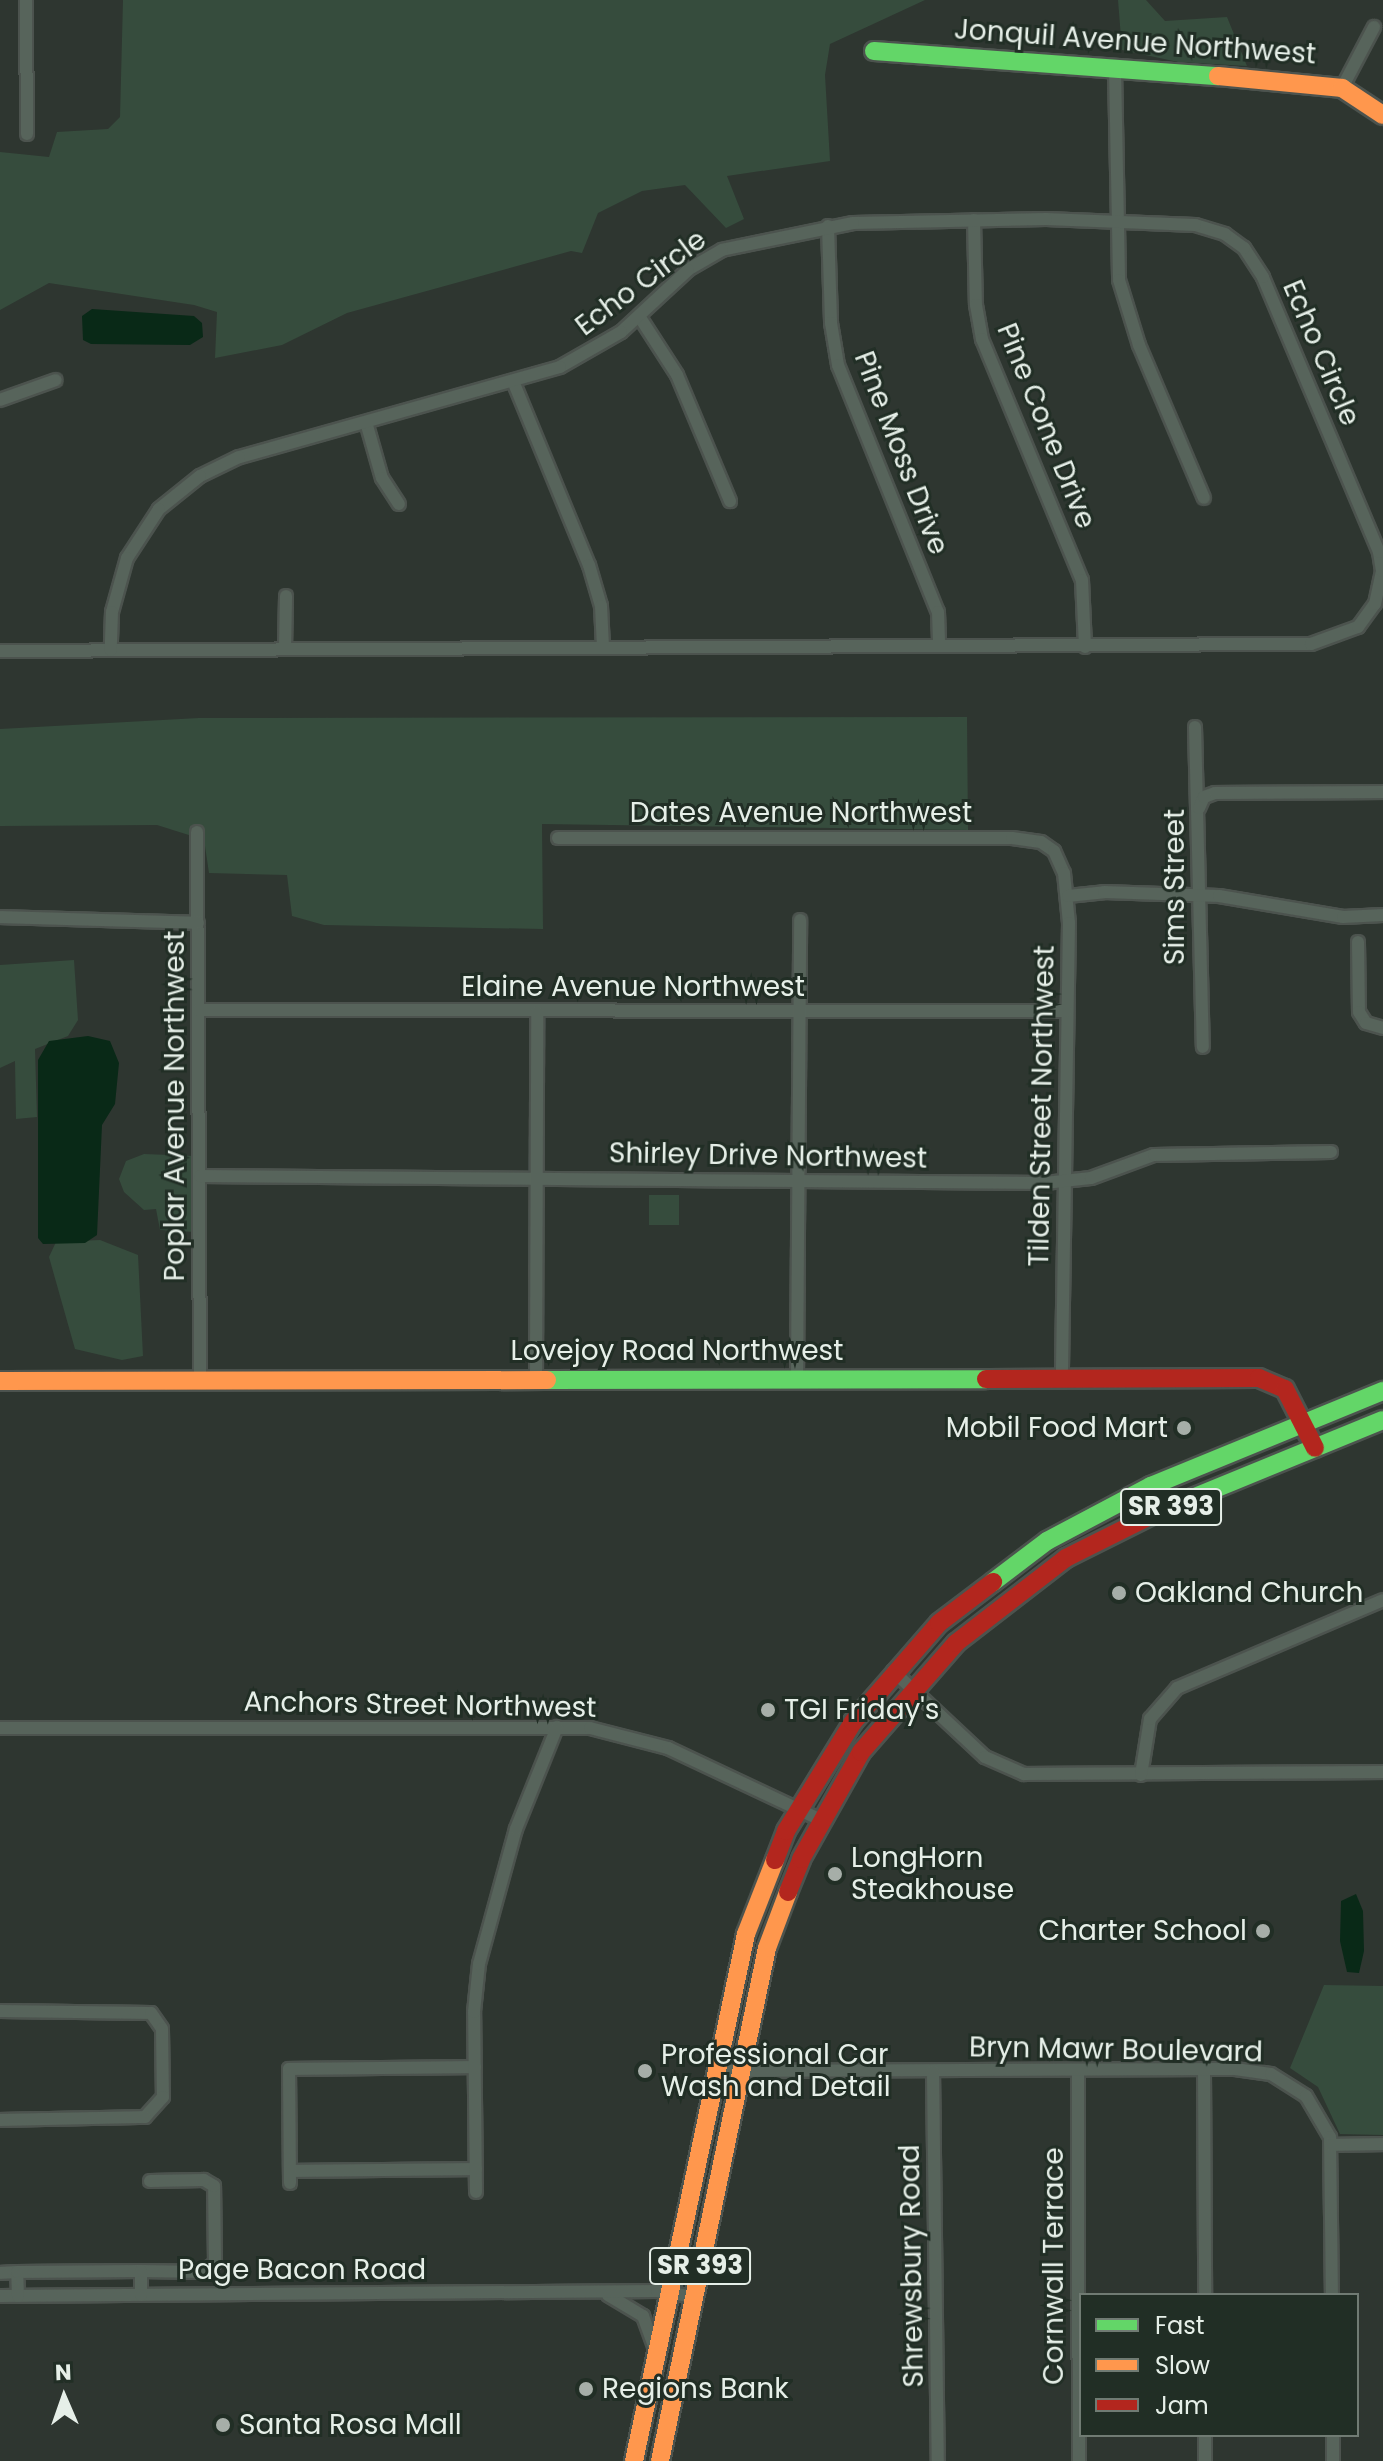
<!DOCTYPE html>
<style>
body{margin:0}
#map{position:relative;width:1383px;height:2461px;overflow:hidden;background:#2e3630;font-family:Poppins,sans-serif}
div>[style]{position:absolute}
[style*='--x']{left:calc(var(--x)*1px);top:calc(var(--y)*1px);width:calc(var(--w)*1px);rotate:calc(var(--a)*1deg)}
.green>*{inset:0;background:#364c3d;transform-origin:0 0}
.water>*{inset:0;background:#092917}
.roads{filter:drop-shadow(2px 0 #4c534e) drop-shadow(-2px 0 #4c534e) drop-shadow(0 2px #4c534e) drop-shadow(0 -2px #4c534e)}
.street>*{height:12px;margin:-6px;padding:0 6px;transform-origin:6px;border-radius:6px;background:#57645b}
.fast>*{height:18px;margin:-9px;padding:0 9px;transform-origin:9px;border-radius:9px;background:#63d668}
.slow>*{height:18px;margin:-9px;padding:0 9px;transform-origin:9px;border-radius:9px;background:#ff974d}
.jam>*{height:18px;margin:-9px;padding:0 9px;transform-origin:9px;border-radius:9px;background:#b3261e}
.dots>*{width:22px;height:22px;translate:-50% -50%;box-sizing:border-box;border:4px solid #212e25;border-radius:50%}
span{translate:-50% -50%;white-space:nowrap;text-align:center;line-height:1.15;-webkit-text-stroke:6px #212e25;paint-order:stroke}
.shield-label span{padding:2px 6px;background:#212e25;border:2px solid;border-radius:6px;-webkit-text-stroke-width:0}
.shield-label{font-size:26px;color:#e6efe8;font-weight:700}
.street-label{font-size:28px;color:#e6efe8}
.poi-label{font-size:28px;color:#e6efe8}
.right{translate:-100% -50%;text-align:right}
.left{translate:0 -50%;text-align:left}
.legend{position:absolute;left:1079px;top:2293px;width:280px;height:144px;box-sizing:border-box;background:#212e25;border:2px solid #707b73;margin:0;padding:10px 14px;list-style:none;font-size:24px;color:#e6efe8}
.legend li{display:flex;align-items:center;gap:16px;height:40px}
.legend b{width:40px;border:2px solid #707b73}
.north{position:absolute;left:24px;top:2357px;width:80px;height:80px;-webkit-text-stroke:6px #212e25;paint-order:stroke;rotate:358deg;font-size:22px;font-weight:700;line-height:32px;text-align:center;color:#e6efe8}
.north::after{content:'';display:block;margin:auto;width:28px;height:36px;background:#e6efe8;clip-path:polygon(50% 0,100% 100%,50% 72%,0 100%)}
</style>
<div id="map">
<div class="green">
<i style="clip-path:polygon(123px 0,925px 0,830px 44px,825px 75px,830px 161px,727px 176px,744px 219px,726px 228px,685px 185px,642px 191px,598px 213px,582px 253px,571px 251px,347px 313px,282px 345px,215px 358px,217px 312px,194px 305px,49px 283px,0 310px,0 152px,49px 157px,57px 132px,108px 129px,120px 117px)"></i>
<i style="clip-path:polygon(1118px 0,1146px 0,1165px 21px,1227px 17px,1247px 66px,1178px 62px,1122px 50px)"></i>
<i style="clip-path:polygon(967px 717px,968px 830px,542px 824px,543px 929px,324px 925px,292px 916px,287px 875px,209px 873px,202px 826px,192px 826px,192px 836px,157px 825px,0 826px,0 729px,199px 718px)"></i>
<i style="clip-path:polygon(74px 960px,78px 1020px,68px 1036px,35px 1049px,37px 1117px,16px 1119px,15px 1061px,0 1068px,0 965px)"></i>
<i style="clip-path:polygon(144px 1154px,195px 1156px,195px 1232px,160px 1230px,156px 1209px,144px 1210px,124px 1192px,119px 1179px,126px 1161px)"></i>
<i style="left:679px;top:1195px;width:30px;height:30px;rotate:90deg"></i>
<i style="clip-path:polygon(100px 1240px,138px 1255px,143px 1356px,122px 1360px,75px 1349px,49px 1257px,56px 1242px)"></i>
<i style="clip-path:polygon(1324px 1985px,1383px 1986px,1383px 2135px,1340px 2134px,1318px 2087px,1290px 2068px)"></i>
</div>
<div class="water">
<i style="clip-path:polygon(92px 309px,194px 316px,202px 323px,203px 337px,190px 345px,91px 344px,83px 340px,82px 316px)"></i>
<i style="clip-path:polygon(88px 1036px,110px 1041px,119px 1063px,115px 1104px,102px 1125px,97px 1235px,85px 1243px,43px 1244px,38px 1238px,38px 1060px,49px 1041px)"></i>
<i style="clip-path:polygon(1356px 1894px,1363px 1911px,1364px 1951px,1359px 1973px,1347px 1972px,1340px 1941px,1341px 1901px)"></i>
</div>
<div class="roads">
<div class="street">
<i style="--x:26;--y:0;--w:134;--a:89.6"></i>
<i style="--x:1115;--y:69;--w:211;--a:88.9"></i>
<i style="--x:1119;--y:280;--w:68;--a:72.9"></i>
<i style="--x:1139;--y:345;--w:166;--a:67"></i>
<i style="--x:1342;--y:88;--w:69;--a:-62.3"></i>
<i style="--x:974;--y:220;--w:85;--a:88.7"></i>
<i style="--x:976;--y:305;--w:35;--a:80"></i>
<i style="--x:982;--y:339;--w:261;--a:67.5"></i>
<i style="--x:1082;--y:580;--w:67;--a:87.4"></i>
<i style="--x:828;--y:226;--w:97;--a:88.2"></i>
<i style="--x:831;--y:323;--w:43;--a:80.5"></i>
<i style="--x:838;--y:365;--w:266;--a:68"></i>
<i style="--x:938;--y:612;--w:34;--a:88"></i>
<i style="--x:639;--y:316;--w:70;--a:57.2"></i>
<i style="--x:677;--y:375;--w:137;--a:67.2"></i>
<i style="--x:513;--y:381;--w:199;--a:67.6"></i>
<i style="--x:589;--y:565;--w:43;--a:73.7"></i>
<i style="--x:601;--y:606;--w:41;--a:87.2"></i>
<i style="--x:0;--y:400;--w:59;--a:-19.7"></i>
<i style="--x:366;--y:422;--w:58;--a:74.1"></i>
<i style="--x:382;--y:478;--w:31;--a:57"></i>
<i style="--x:285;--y:649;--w:53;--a:-88.9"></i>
<i style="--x:0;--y:651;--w:1311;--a:-0.31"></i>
<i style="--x:1311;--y:644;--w:50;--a:-19.9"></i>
<i style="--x:1358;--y:627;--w:29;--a:-54"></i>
<i style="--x:1375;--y:604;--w:34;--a:-78"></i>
<i style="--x:1382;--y:571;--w:19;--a:-99"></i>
<i style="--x:1379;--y:552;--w:298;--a:-112.9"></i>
<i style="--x:1263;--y:277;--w:35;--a:-123"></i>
<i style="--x:1244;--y:248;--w:24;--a:-144"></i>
<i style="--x:1225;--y:234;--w:31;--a:-163"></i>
<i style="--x:1195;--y:225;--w:149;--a:-177.7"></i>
<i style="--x:1046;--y:219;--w:193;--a:178.8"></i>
<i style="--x:853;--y:223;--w:134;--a:168.4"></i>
<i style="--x:722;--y:250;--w:39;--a:150"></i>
<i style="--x:688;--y:270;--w:91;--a:137.2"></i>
<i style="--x:621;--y:332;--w:70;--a:150.2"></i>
<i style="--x:560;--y:367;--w:333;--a:164.3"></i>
<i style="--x:239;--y:457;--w:43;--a:154"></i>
<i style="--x:200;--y:476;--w:53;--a:141.2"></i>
<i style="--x:159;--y:509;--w:59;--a:123.1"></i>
<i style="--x:127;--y:558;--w:56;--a:105.5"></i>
<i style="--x:112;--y:612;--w:38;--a:92"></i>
<i style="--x:1195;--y:727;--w:320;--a:88.6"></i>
<i style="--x:1199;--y:808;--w:12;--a:-66"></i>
<i style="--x:1204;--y:797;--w:12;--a:-20"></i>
<i style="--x:1215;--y:793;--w:168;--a:-0.3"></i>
<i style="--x:197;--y:832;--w:548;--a:89.69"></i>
<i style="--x:558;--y:838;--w:454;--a:0"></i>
<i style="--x:1012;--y:838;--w:29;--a:8"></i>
<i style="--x:1041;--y:842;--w:16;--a:35"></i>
<i style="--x:1054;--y:851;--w:24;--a:66"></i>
<i style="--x:1064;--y:873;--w:50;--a:84.3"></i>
<i style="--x:1069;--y:923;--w:455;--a:90.9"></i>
<i style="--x:1068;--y:896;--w:36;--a:-6"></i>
<i style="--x:1104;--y:892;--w:115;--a:2"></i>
<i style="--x:1219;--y:896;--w:126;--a:9.6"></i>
<i style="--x:1343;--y:917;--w:40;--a:-2.9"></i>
<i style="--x:0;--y:917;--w:198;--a:1.7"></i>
<i style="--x:1358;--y:942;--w:70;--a:89.2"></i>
<i style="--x:1359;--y:1012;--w:13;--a:58"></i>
<i style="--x:1366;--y:1023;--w:18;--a:16"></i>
<i style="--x:199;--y:1010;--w:867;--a:0.07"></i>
<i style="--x:200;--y:1176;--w:845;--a:0.47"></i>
<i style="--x:1045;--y:1183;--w:46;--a:-6.2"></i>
<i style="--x:1091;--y:1178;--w:67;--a:-20.1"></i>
<i style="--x:1154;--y:1155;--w:177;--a:-1"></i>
<i style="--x:536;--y:1379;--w:367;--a:-89.8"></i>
<i style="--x:797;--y:1379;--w:459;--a:-89.6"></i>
<i style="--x:893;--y:1671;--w:126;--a:43.1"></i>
<i style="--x:985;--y:1757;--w:43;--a:23.6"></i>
<i style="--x:1024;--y:1774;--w:359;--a:-0.3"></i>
<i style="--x:0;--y:1728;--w:590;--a:0"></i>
<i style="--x:590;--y:1728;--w:81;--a:14.4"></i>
<i style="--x:668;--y:1748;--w:169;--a:25.2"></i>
<i style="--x:1141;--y:1775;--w:57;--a:-80.9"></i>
<i style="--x:1150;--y:1719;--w:41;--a:-48.9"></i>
<i style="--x:1177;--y:1688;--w:224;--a:-23.1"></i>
<i style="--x:0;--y:2011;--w:151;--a:0.8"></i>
<i style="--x:151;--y:2013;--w:19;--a:55"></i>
<i style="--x:162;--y:2029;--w:68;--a:89.2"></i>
<i style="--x:163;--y:2097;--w:27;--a:132"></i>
<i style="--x:145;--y:2117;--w:145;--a:178.8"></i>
<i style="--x:1078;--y:2070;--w:391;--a:89.9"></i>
<i style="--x:1204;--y:2070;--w:225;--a:89.7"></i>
<i style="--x:714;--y:2071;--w:521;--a:-0.22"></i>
<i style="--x:1235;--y:2069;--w:36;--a:8"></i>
<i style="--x:1271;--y:2074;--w:41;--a:32.2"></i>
<i style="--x:1306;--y:2096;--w:48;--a:59.7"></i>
<i style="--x:1330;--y:2137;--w:158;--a:89.3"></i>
<i style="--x:933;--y:2071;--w:390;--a:89.3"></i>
<i style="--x:1331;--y:2145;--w:52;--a:-1.1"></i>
<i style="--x:290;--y:2171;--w:186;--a:-0.6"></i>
<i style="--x:290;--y:2183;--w:114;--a:-90.5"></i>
<i style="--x:289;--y:2069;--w:186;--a:-0.6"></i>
<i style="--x:476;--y:2192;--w:180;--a:-90.6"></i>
<i style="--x:474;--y:2012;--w:48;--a:-84.1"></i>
<i style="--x:479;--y:1964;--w:140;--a:-74.7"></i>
<i style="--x:516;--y:1829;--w:110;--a:-68.1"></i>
<i style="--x:141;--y:2271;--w:62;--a:0.9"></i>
<i style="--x:203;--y:2272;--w:15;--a:-37"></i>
<i style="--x:215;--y:2263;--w:77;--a:-90.7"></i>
<i style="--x:214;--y:2186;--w:12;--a:-149"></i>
<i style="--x:204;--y:2180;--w:54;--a:178.9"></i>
<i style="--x:0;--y:2273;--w:17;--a:-3"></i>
<i style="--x:608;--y:2295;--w:41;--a:31"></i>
<i style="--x:643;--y:2316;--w:32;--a:70"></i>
<i style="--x:0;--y:2296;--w:657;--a:-0.44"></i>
<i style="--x:657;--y:2291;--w:36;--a:9"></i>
<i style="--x:18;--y:2296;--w:24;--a:-92"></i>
<i style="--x:17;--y:2272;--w:124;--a:-0.5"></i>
<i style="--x:141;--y:2271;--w:24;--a:90"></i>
<i style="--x:1205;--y:2435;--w:26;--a:90"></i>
<i style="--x:1333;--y:2435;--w:26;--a:90"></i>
</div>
<div class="fast">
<i style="--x:874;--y:51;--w:345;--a:4.2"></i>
<i style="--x:547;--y:1380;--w:439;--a:-0.1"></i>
<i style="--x:1156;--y:1513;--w:245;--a:-22.3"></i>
<i style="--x:993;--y:1582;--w:68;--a:-37.2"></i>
<i style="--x:1047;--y:1541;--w:118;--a:-27.9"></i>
<i style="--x:1151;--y:1486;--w:251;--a:-22.3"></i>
</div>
<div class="slow">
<i style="--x:1218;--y:76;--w:125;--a:5.5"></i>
<i style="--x:1342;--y:88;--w:49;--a:33.4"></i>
<i style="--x:0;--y:1381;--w:547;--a:-0.1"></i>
<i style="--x:634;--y:2461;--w:539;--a:-78"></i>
<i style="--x:746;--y:1934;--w:79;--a:-68.6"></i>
<i style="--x:660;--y:2461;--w:524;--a:-78.22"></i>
<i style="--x:767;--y:1948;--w:60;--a:-69.4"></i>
</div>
<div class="jam">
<i style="--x:986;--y:1379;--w:273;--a:-0.2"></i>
<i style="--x:1259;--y:1378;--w:28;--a:23"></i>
<i style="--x:1285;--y:1389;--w:66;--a:63"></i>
<i style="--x:775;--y:1860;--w:31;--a:-69"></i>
<i style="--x:786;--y:1831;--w:128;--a:-58.4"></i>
<i style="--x:853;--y:1722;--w:131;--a:-49"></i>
<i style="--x:939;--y:1623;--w:68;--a:-37.2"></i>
<i style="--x:788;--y:1892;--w:35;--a:-68"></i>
<i style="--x:801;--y:1859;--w:123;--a:-60.7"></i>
<i style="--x:861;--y:1752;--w:145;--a:-48.9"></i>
<i style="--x:956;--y:1643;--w:139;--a:-37.7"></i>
<i style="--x:1066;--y:1558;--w:101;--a:-26.6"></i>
</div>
</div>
<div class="dots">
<i style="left:1184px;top:1428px;background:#a6aea8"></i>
<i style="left:1119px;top:1593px;background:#a6aea8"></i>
<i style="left:768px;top:1710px;background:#a6aea8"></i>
<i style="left:835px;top:1874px;background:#a6aea8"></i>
<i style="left:1263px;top:1931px;background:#a6aea8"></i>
<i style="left:645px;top:2071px;background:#a6aea8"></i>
<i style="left:586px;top:2389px;background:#a6aea8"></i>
<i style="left:223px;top:2425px;background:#a6aea8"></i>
</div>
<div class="shield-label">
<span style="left:1171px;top:1507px">SR 393</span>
<span style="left:700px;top:2266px">SR 393</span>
</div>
<div class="street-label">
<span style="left:1135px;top:42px;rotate:4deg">Jonquil Avenue Northwest</span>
<span style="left:641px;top:283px;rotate:-37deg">Echo Circle</span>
<span style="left:1321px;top:353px;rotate:67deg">Echo Circle</span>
<span style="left:1046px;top:426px;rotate:68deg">Pine Cone Drive</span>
<span style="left:901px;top:453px;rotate:69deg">Pine Moss Drive</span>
<span style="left:801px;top:813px">Dates Avenue Northwest</span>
<span style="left:1175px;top:887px;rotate:-90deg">Sims Street</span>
<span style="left:633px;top:987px">Elaine Avenue Northwest</span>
<span style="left:175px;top:1106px;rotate:-90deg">Poplar Avenue Northwest</span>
<span style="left:1042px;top:1106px;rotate:-89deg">Tilden Street Northwest</span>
<span style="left:768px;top:1156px;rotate:1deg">Shirley Drive Northwest</span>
<span style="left:677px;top:1351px">Lovejoy Road Northwest</span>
<span style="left:420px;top:1705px;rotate:1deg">Anchors Street Northwest</span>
<span style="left:1116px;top:2050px;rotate:1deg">Bryn Mawr Boulevard</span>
<span style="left:912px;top:2266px;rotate:-91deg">Shrewsbury Road</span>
<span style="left:1054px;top:2266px;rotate:-90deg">Cornwall Terrace</span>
<span style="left:302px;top:2270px">Page Bacon Road</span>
</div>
<div class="poi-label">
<span class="right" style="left:1168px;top:1428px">Mobil Food Mart</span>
<span class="left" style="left:1135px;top:1593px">Oakland Church</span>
<span class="left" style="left:784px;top:1710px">TGI Friday's</span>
<span class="left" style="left:851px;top:1874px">LongHorn<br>Steakhouse</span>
<span class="right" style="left:1247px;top:1931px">Charter School</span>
<span class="left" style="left:661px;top:2071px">Professional Car<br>Wash and Detail</span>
<span class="left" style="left:602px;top:2389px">Regions Bank</span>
<span class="left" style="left:239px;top:2425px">Santa Rosa Mall</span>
</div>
<ul class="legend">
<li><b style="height:10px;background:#63d668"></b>Fast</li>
<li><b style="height:10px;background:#ff974d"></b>Slow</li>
<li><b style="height:10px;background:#b3261e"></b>Jam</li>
</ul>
<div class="north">N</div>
</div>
